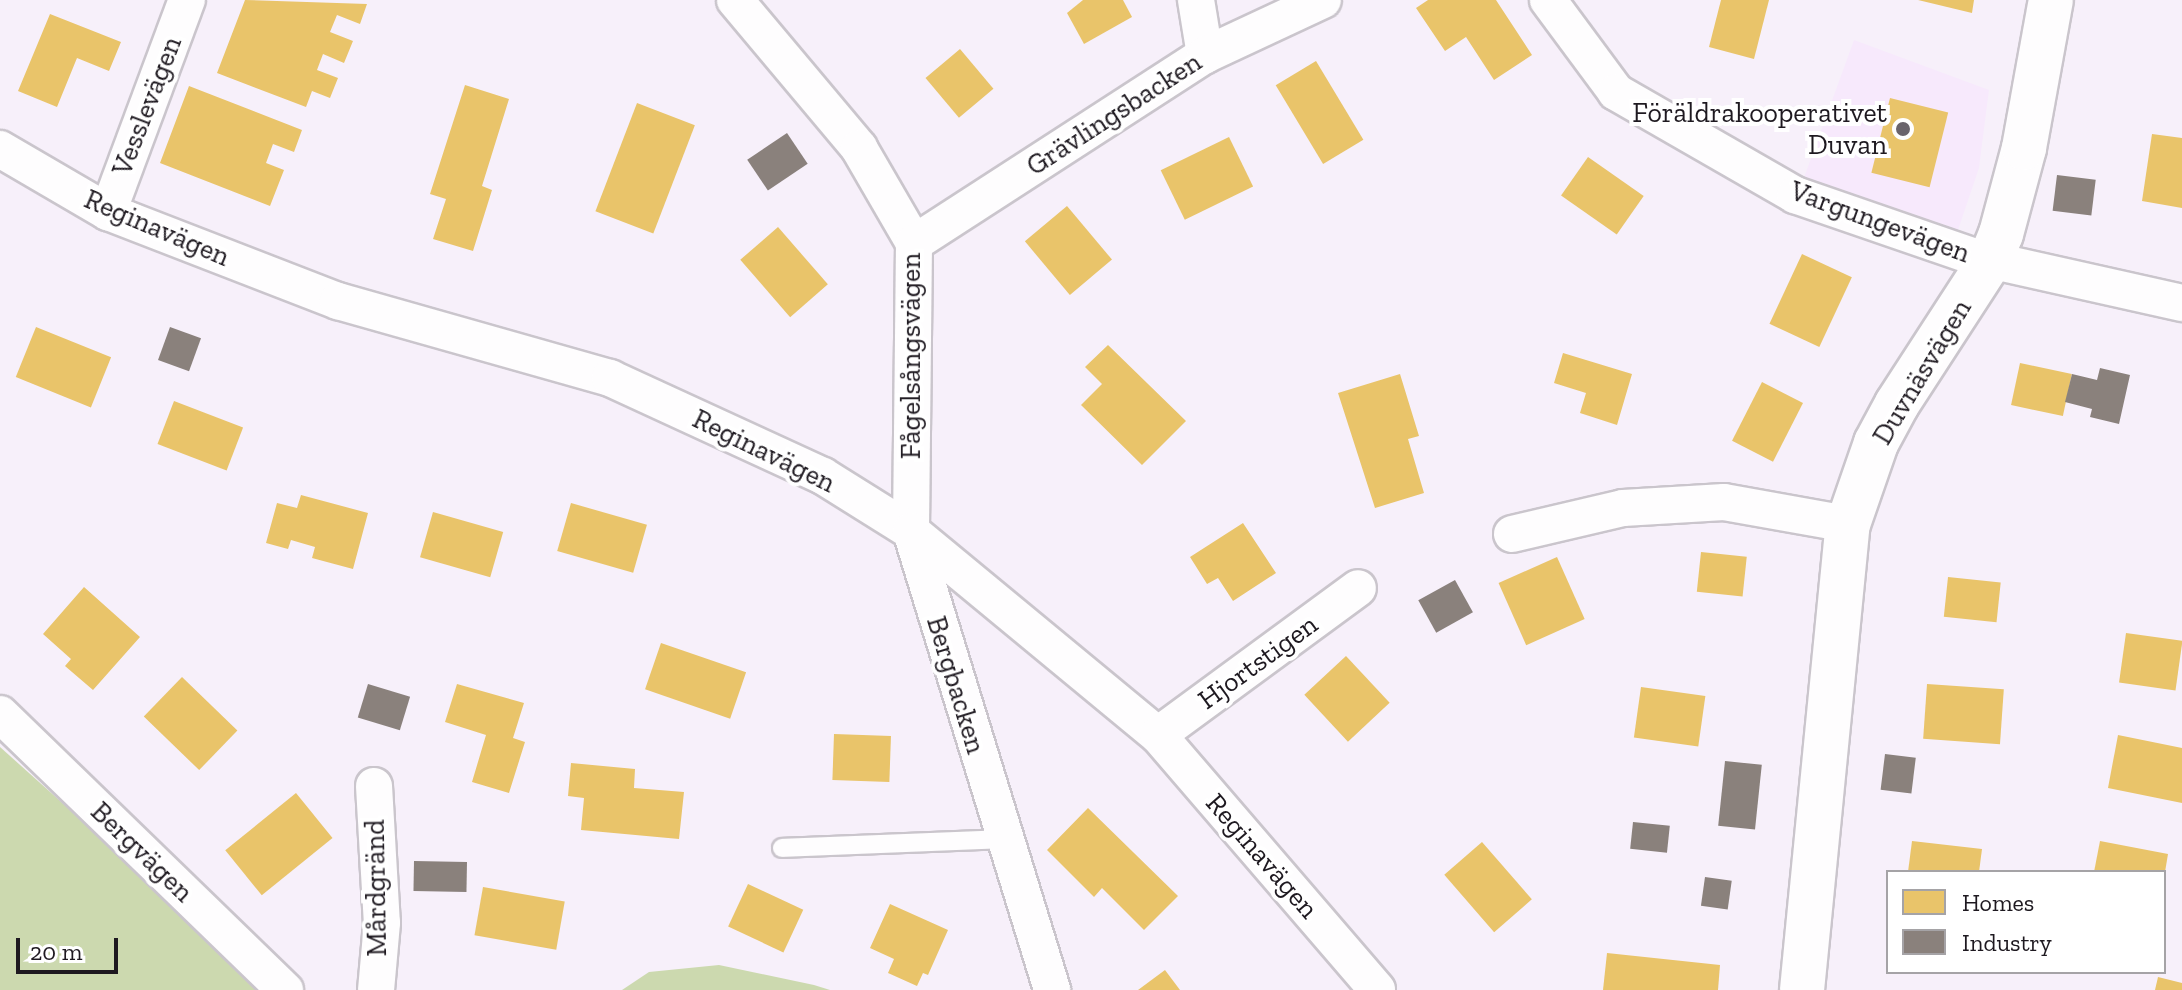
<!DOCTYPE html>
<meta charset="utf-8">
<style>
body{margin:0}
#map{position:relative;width:2182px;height:990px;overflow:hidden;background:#f7f0fa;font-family:"Zilla Slab",serif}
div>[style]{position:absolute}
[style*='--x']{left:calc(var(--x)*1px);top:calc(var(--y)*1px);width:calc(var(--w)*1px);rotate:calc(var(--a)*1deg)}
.built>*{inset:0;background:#f7e9fc}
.forest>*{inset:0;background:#ccd9af}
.homes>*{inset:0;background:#e9c46a;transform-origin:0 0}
.industry>*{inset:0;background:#8a817c;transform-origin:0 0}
.roads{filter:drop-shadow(2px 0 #cac5cc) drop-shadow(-2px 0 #cac5cc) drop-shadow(0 2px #cac5cc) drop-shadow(0 -2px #cac5cc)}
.service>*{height:18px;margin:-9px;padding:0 9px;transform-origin:9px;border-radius:9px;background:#fefdfe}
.minor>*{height:36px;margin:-18px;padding:0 18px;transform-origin:18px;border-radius:18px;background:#fefdfe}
.tertiary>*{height:44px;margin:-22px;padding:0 22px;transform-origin:22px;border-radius:22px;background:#fefdfe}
.dots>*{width:22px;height:22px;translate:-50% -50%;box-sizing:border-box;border:4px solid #fff;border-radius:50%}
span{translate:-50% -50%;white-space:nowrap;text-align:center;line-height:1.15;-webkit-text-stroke:8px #fff;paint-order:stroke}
.street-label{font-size:28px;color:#1e1920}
.poi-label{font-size:28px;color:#1e1920}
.right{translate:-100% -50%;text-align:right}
.legend{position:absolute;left:1886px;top:870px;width:280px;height:104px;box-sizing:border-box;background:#fff;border:2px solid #a5a3a6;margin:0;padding:10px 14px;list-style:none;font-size:24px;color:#1e1920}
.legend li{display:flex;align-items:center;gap:16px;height:40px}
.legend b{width:40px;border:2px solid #a5a3a6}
.scale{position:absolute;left:16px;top:938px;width:102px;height:36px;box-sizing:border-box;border:4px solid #1e1920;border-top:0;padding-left:10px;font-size:24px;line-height:28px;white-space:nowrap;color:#1e1920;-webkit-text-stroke:6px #fff;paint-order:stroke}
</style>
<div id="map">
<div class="built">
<i style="clip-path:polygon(1854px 40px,1989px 90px,1979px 168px,1957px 233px,1802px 183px)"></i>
</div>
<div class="forest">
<i style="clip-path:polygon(0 747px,145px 877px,261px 990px,0 990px)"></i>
<i style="clip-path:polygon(719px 965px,814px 985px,830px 990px,622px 990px,649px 972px)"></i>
</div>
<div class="homes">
<i style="clip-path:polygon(245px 0,367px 4px,360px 24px,337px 15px,330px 32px,353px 41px,344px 63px,323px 54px,317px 70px,338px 78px,330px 98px,312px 91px,306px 107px,217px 73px)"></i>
<i style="clip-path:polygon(1083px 0,1123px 0,1132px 17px,1084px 44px,1067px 13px)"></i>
<i style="clip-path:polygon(1428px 0,1496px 0,1532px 55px,1494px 80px,1466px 37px,1445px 51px,1416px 8px)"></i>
<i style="clip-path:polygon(1721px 0,1769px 0,1754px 59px,1709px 47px)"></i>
<i style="clip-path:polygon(1918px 0,1974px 0,1972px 13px)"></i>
<i style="clip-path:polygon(50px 14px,121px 42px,109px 71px,77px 58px,57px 107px,18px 91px)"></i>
<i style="left:960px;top:49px;width:52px;height:45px;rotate:50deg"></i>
<i style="left:1316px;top:61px;width:92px;height:47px;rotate:59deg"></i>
<i style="clip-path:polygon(465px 85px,509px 99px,482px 186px,492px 190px,473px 251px,433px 239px,446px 199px,430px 194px)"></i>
<i style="clip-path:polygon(189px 86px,302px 130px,294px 152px,273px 144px,266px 163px,284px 170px,270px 206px,160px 163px)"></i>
<i style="left:1890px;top:98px;width:60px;height:77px;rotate:14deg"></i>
<i style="left:637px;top:103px;width:62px;height:116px;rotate:21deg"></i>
<i style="clip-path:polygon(2152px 134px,2182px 138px,2182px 208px,2142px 201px)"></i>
<i style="left:1229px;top:137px;width:55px;height:76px;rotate:64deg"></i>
<i style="left:1588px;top:157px;width:68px;height:47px;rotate:35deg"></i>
<i style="left:1067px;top:206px;width:70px;height:55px;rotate:50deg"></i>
<i style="left:778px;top:227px;width:76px;height:50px;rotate:49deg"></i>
<i style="left:1802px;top:254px;width:55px;height:77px;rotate:25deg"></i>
<i style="left:36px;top:327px;width:81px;height:54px;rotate:22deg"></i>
<i style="clip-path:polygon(1108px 345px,1186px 421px,1142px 465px,1081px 405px,1102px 384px,1085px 367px)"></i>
<i style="clip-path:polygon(1563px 353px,1632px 374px,1617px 425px,1580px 413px,1586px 393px,1554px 383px)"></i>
<i style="left:2020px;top:363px;width:53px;height:43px;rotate:12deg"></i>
<i style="clip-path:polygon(1400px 374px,1419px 436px,1408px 439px,1424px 493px,1375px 508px,1338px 393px)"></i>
<i style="left:1762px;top:382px;width:46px;height:66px;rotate:27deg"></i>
<i style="left:174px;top:401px;width:74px;height:46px;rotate:21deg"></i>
<i style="clip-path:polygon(301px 495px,368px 513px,353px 569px,312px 558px,315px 547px,291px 540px,288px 549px,266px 543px,277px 503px,297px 508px)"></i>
<i style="left:571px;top:503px;width:79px;height:50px;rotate:16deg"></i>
<i style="left:433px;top:512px;width:73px;height:47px;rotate:16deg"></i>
<i style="clip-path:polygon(1243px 523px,1276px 573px,1233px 601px,1218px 578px,1207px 584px,1190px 557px)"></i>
<i style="left:1701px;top:552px;width:46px;height:40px;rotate:6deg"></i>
<i style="left:1557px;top:557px;width:68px;height:64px;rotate:66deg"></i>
<i style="left:1948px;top:577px;width:53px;height:40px;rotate:6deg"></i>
<i style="clip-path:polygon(84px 587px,140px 637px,93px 690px,65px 666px,71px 659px,43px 634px)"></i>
<i style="left:2126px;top:633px;width:57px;height:50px;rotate:8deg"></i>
<i style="left:661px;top:643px;width:90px;height:49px;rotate:19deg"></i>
<i style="left:1346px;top:656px;width:64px;height:57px;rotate:47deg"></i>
<i style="left:182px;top:677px;width:77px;height:55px;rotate:44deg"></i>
<i style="clip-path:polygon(457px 684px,524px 703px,513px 738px,525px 742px,509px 793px,472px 782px,486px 735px,445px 722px)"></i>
<i style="left:1927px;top:684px;width:77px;height:55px;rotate:4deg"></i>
<i style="left:1641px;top:687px;width:65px;height:51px;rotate:8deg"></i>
<i style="left:834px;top:734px;width:57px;height:46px;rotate:2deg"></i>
<i style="clip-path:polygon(2118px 735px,2182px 748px,2182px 803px,2108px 788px)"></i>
<i style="clip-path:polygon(571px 763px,635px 769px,634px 788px,684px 792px,679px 839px,581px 830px,584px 798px,568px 796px)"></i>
<i style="left:296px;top:793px;width:58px;height:91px;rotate:51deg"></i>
<i style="clip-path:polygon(1088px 808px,1178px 896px,1144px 930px,1102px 888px,1094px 897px,1047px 850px)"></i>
<i style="clip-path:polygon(1912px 841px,1982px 849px,1979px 872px,1908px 872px)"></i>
<i style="clip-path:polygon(2100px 841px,2168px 854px,2165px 872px,2094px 872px)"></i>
<i style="left:1482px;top:842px;width:76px;height:50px;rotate:49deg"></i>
<i style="left:748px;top:884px;width:61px;height:47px;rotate:25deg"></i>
<i style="left:483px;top:887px;width:83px;height:49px;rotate:10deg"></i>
<i style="clip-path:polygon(890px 904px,948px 930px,928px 975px,923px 973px,917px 986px,888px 973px,894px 959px,870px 948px)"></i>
<i style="clip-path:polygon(1607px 953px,1720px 965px,1718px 990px,1603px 990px)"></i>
<i style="clip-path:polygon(1165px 970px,1180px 990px,1138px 990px)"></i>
<i style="clip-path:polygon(2158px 977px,2182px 983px,2182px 990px,2155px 990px)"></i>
</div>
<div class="industry">
<i style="left:787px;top:133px;width:37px;height:48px;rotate:56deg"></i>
<i style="left:2057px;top:175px;width:39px;height:36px;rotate:7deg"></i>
<i style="left:170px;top:327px;width:33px;height:35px;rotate:20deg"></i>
<i style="clip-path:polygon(2100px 368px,2130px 375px,2119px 424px,2090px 417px,2092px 409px,2065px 402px,2072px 374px,2097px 380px)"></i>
<i style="left:1455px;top:580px;width:37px;height:42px;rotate:61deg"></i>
<i style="left:368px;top:684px;width:44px;height:35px;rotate:17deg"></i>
<i style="left:1885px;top:754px;width:31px;height:36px;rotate:7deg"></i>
<i style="left:1725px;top:761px;width:37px;height:65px;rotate:6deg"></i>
<i style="left:1633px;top:822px;width:37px;height:27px;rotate:6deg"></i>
<i style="left:414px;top:861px;width:53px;height:30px;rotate:1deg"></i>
<i style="left:1705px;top:877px;width:27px;height:29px;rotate:8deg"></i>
</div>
<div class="roads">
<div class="service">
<i style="--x:782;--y:848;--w:222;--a:-2.3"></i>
</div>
<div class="minor">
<i style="--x:735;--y:0;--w:193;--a:50"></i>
<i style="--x:859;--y:148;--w:110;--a:59.9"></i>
<i style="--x:914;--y:243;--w:288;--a:90.6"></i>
<i style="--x:911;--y:531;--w:480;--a:72.9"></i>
<i style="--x:1196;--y:0;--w:56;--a:80.7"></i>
<i style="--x:1548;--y:0;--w:114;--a:53.5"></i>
<i style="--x:1616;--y:92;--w:207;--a:29.9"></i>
<i style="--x:1795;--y:195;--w:187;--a:19"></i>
<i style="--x:1972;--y:256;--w:215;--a:12.6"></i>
<i style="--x:0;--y:149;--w:125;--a:30.3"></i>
<i style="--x:108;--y:212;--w:247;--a:21.2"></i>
<i style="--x:338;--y:301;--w:283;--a:15.8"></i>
<i style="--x:610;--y:378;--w:234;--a:24.7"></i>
<i style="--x:823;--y:476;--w:104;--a:32"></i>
<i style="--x:911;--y:531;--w:320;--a:39.6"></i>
<i style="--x:1158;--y:735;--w:336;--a:49.3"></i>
<i style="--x:108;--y:212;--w:226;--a:-69.6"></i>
<i style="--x:914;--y:243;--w:346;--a:-32.9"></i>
<i style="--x:1205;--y:55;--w:130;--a:-25"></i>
<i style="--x:1512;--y:534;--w:114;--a:-13.2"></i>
<i style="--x:1623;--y:508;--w:101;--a:-3.4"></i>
<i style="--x:1724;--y:502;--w:126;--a:10.1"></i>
<i style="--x:0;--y:714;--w:397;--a:44.1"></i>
<i style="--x:1158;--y:735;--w:248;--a:-36.3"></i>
<i style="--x:374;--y:786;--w:137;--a:86.7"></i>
<i style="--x:382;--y:923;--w:67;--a:95.1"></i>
</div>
<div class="tertiary">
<i style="--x:1802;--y:990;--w:468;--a:-84.4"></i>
<i style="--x:1848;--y:524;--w:86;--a:-70.9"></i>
<i style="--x:1876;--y:443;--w:44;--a:-61.7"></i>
<i style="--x:1897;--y:404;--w:171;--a:-57"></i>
<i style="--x:1990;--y:261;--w:29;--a:-68"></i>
<i style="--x:2001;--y:234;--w:89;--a:-75"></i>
<i style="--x:2024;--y:148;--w:150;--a:-79.7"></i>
</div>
</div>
<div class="dots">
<i style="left:1903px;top:129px;background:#6a646c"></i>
</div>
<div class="street-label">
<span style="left:147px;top:106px;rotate:-69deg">Vesslevägen</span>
<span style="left:1114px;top:114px;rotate:-33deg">Grävlingsbacken</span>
<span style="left:1880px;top:222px;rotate:20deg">Vargungevägen</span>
<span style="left:157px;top:228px;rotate:23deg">Reginavägen</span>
<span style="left:911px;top:356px;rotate:-90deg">Fågelsångsvägen</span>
<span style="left:1922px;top:372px;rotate:-59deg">Duvnäsvägen</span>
<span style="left:764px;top:451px;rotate:26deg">Reginavägen</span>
<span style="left:1258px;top:662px;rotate:-36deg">Hjortstigen</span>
<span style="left:956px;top:685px;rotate:73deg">Bergbacken</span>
<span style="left:142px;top:852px;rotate:44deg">Bergvägen</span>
<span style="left:1262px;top:856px;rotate:49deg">Reginavägen</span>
<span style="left:376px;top:888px;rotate:-91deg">Mårdgränd</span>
</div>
<div class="poi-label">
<span class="right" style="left:1887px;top:129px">Föräldrakooperativet<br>Duvan</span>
</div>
<ul class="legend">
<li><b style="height:22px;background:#e9c46a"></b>Homes</li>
<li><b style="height:22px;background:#8a817c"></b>Industry</li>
</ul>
<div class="scale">20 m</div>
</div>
